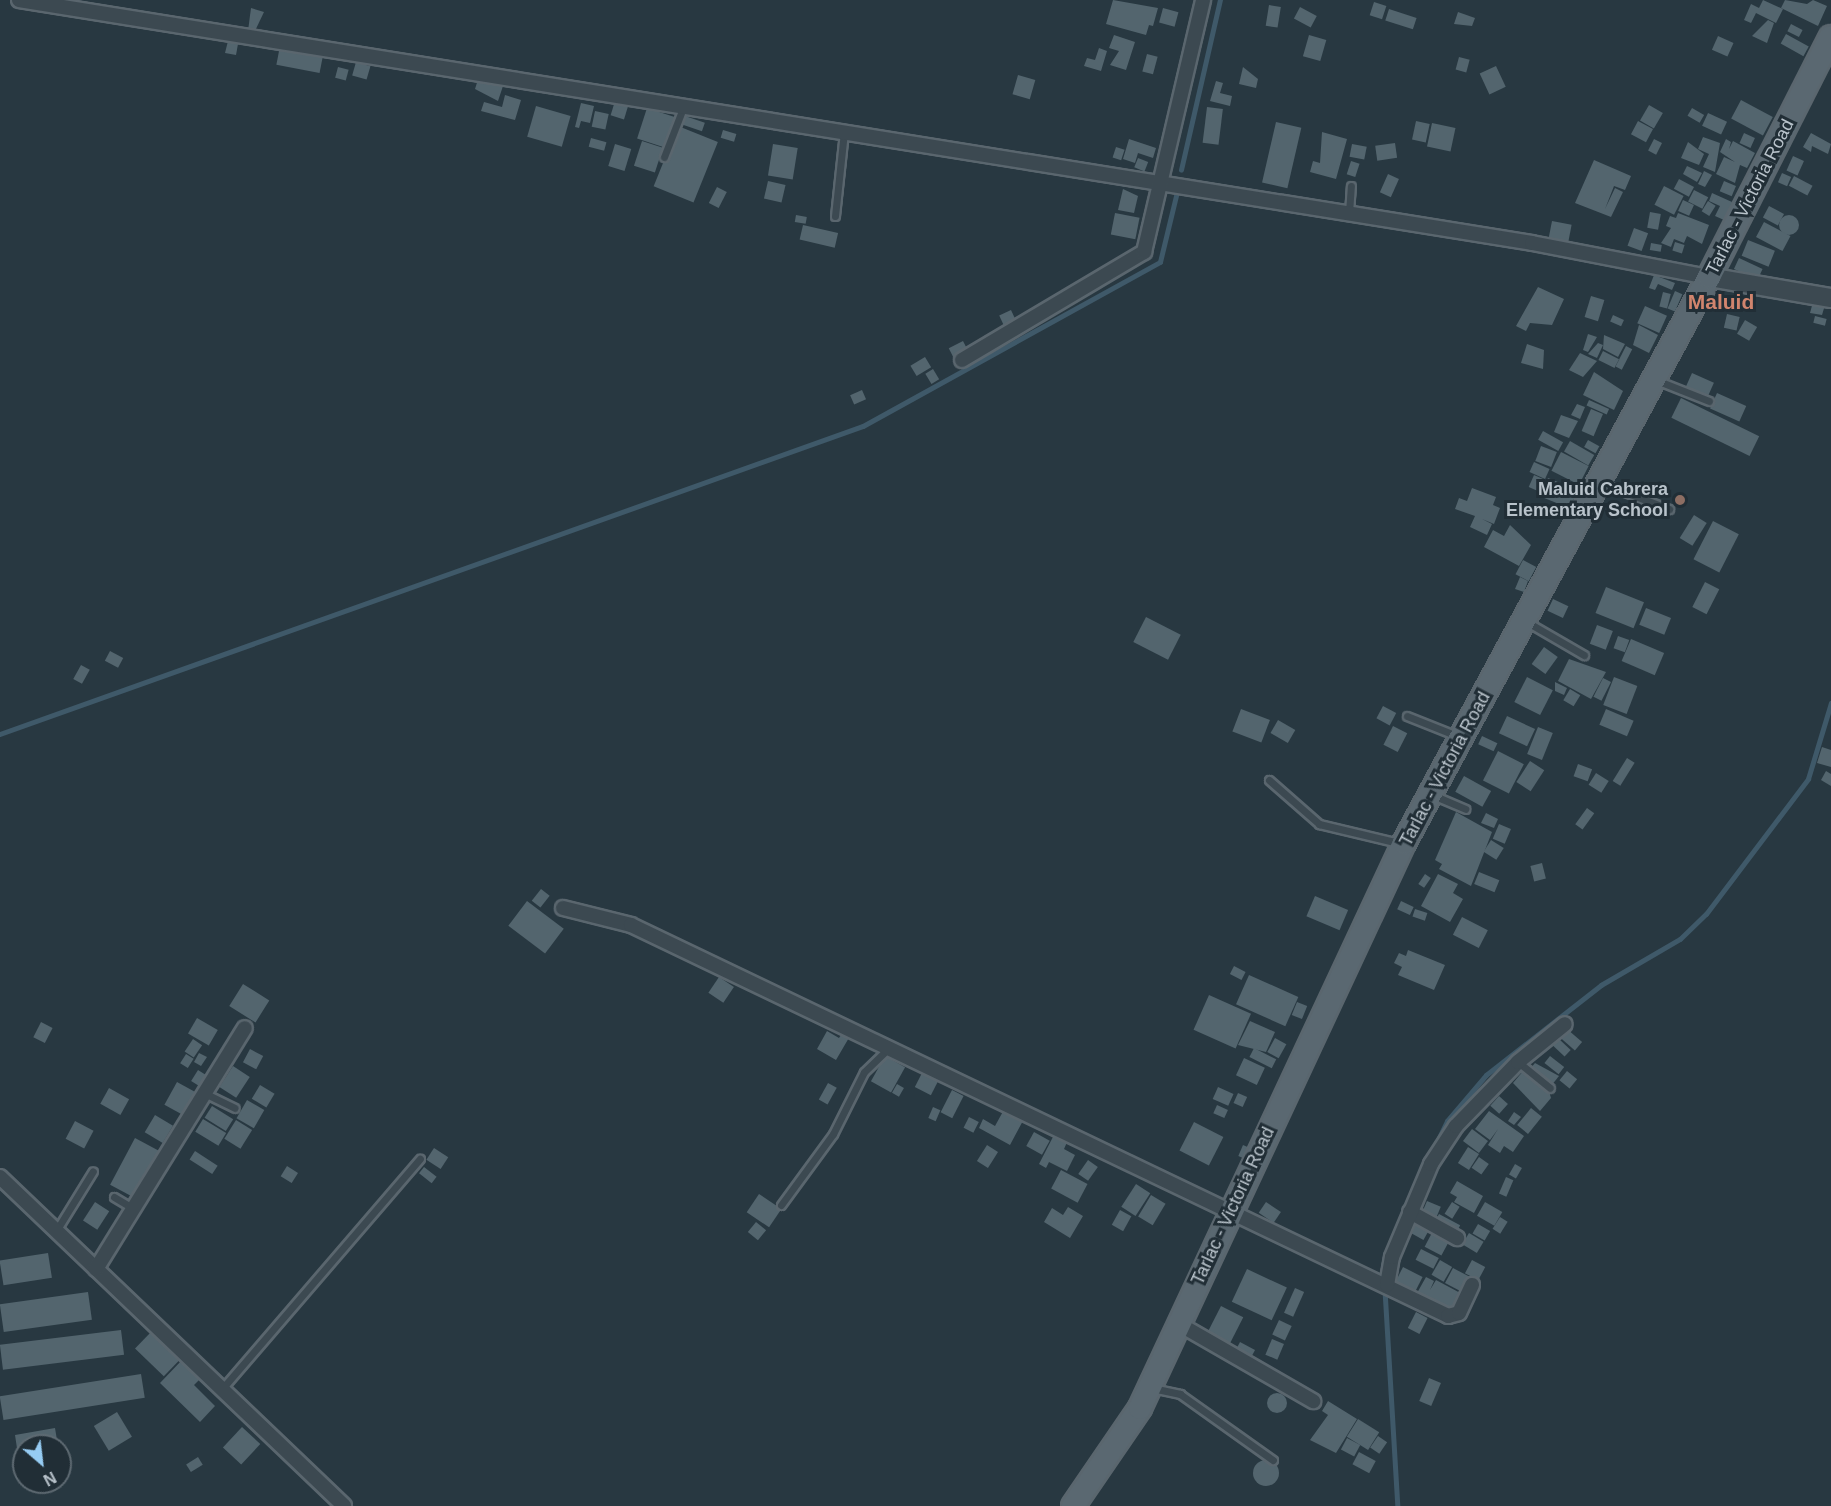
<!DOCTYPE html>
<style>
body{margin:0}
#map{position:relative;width:1831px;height:1506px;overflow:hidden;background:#283841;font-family:Arial,sans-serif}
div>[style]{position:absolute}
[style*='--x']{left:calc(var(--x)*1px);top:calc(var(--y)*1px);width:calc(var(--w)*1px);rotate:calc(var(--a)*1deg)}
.stream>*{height:4.5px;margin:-2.25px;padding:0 2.25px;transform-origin:2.25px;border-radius:2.25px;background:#3f5969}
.building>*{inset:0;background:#53656e;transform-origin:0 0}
.round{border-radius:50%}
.roads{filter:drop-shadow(2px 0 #5a666e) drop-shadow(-2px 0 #5a666e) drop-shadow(0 2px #5a666e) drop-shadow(0 -2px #5a666e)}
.service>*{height:7px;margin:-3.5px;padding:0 3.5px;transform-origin:3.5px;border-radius:3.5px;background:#3c4951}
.minor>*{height:14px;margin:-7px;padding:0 7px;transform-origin:7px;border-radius:7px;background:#3c4951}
.tertiary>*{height:18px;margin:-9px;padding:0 9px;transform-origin:9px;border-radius:9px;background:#3c4951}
.primary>*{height:22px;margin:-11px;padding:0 11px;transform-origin:11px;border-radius:11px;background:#5a6871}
.dots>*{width:16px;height:16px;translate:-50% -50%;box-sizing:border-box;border:3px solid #212e36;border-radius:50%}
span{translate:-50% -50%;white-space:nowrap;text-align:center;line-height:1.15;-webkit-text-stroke:6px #212e36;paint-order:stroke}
.street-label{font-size:18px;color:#b9c3cb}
.poi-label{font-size:18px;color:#b9c3cb;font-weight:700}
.right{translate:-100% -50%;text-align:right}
.quarter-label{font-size:21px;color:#d1856e;font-weight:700}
.north{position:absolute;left:12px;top:1434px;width:60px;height:60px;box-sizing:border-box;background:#212e36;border:2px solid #5e6a72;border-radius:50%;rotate:152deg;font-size:16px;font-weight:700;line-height:24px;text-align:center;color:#b9c3cb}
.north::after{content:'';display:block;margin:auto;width:21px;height:27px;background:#96ccf3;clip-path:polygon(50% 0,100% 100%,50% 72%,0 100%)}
</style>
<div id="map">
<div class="stream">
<i style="--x:1181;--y:170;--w:174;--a:-77.1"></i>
<i style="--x:0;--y:734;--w:916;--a:-19.64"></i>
<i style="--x:863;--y:426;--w:339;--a:-28.9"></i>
<i style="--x:1160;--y:262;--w:68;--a:-76.4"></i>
<i style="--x:1433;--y:1150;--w:32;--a:-64"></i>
<i style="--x:1447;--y:1121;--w:60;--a:-49.7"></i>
<i style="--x:1486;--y:1075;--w:146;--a:-38"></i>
<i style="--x:1601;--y:985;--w:91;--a:-30.2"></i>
<i style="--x:1680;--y:939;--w:36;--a:-44"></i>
<i style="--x:1706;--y:914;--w:169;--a:-52.9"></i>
<i style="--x:1808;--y:779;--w:79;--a:-73.2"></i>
<i style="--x:1394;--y:1238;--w:48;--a:-68.2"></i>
<i style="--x:1385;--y:1290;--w:216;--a:86.6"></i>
</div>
<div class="building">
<i style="clip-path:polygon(1113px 0,1158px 8px,1153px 26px,1149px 25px,1146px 35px,1106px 24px)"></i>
<i style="clip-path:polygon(1763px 0,1783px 9px,1776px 23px,1756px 13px,1751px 23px,1744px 20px,1751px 4px,1759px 8px)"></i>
<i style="clip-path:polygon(1785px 0,1807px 4px,1813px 0,1827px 6px,1818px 26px,1781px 8px)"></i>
<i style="left:1374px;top:2px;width:13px;height:14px;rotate:18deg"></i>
<i style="left:1269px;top:5px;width:12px;height:21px;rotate:9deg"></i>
<i style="left:1300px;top:7px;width:19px;height:13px;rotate:28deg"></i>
<i style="clip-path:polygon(251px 8px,264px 12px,254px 33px,248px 31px)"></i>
<i style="left:1163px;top:8px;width:16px;height:15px;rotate:15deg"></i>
<i style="left:1389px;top:9px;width:29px;height:12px;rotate:18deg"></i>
<i style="clip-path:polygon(1458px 12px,1475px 18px,1472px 26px,1454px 24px)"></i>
<i style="clip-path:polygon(1768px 20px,1774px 23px,1767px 43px,1752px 36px)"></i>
<i style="left:1791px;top:24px;width:13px;height:8px;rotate:27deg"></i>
<i style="left:1786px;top:34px;width:26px;height:11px;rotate:29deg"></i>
<i style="clip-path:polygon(1114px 35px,1135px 42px,1126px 70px,1110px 65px,1119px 51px,1109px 48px)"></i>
<i style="left:1309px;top:35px;width:18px;height:22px;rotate:16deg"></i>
<i style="left:1718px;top:36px;width:17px;height:15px;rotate:24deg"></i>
<i style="clip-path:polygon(228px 41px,238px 44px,236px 55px,225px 53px)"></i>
<i style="left:280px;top:46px;width:44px;height:19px;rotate:11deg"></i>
<i style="clip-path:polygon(1099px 48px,1107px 51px,1101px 71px,1084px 66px,1087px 58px,1095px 60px)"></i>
<i style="left:1147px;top:54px;width:11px;height:18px;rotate:15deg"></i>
<i style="left:1459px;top:57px;width:11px;height:13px;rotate:15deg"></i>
<i style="left:356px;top:62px;width:15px;height:14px;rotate:16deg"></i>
<i style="left:1496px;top:66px;width:23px;height:18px;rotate:65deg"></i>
<i style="left:338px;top:67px;width:11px;height:11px;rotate:15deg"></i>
<i style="clip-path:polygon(1243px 67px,1258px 79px,1256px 88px,1239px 84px)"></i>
<i style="left:1018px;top:75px;width:18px;height:20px;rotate:16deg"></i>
<i style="clip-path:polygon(479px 76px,504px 83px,498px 101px,475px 89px)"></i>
<i style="clip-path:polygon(1216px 81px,1223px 83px,1220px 93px,1232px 96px,1230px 106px,1210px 101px)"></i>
<i style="clip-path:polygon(505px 95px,521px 100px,515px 120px,481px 111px,484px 102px,502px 107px)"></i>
<i style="left:1741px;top:100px;width:36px;height:21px;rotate:28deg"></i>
<i style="left:615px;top:101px;width:14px;height:15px;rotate:17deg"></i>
<i style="clip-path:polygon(581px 103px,594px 106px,590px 123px,581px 121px,579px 128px,575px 127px)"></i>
<i style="left:1649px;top:105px;width:16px;height:18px;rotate:30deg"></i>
<i style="left:536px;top:106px;width:36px;height:32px;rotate:16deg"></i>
<i style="left:1207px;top:107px;width:16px;height:36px;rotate:7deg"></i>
<i style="left:647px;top:108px;width:29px;height:32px;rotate:18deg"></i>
<i style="left:1692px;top:108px;width:14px;height:9px;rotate:30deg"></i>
<i style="left:595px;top:111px;width:14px;height:16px;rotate:12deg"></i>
<i style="left:1708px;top:113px;width:21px;height:14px;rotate:25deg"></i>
<i style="left:685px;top:116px;width:21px;height:9px;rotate:19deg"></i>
<i style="left:1416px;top:121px;width:14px;height:19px;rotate:12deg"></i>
<i style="left:1638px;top:121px;width:17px;height:15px;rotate:28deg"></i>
<i style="left:1276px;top:122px;width:26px;height:62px;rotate:13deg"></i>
<i style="left:1432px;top:123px;width:24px;height:24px;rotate:12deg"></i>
<i style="left:678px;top:126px;width:43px;height:65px;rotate:22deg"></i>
<i style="left:723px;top:130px;width:14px;height:8px;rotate:17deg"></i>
<i style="clip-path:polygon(1322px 132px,1347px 139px,1336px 179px,1310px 172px,1313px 161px,1320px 163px)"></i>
<i style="left:1744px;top:133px;width:12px;height:11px;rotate:24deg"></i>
<i style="clip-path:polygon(1811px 133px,1831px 144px,1828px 154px,1812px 146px,1811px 152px,1803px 147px)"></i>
<i style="clip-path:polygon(1703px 137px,1720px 143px,1715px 172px,1703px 167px,1709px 154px,1698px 149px)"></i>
<i style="left:591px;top:138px;width:16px;height:9px;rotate:15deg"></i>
<i style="clip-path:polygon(1129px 139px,1156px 148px,1153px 158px,1138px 153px,1135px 163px,1123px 159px)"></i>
<i style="left:1654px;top:139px;width:9px;height:13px;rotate:27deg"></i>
<i style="clip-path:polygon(1726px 139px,1731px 142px,1729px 149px,1733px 141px,1755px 153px,1747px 168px,1740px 165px,1735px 183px,1716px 174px,1724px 157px,1735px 162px,1720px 152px)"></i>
<i style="left:642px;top:141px;width:22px;height:26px;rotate:18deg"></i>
<i style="clip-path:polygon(1688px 142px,1704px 154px,1699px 165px,1681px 158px)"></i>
<i style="left:1395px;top:143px;width:15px;height:20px;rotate:82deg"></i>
<i style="left:615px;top:144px;width:17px;height:23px;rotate:17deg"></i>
<i style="left:773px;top:144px;width:25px;height:32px;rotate:9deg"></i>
<i style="left:1352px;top:144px;width:15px;height:13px;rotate:11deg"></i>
<i style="left:1116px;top:147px;width:9px;height:11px;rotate:18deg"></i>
<i style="left:1793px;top:156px;width:12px;height:16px;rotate:24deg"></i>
<i style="left:1138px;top:158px;width:11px;height:10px;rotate:22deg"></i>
<i style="clip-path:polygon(1594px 160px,1631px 176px,1625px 190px,1614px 186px,1605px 209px,1615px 188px,1623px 192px,1611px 217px,1575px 203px)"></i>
<i style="left:1351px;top:161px;width:9px;height:14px;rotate:18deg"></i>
<i style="clip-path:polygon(1687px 166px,1702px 173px,1697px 182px,1683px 174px)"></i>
<i style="clip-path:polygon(1704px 171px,1712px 175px,1705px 187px,1698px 184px)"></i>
<i style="left:1782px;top:173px;width:10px;height:10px;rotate:24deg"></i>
<i style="left:1388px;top:174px;width:12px;height:20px;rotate:24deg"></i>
<i style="left:1794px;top:176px;width:21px;height:11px;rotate:28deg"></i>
<i style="left:1679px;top:179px;width:17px;height:11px;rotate:28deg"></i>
<i style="left:768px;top:181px;width:18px;height:18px;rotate:13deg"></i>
<i style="left:1724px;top:181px;width:13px;height:11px;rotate:23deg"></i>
<i style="left:1664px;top:186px;width:22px;height:21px;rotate:27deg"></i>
<i style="left:717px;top:187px;width:11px;height:18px;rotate:27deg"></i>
<i style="clip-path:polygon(1123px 189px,1138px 196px,1134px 213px,1118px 210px)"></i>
<i style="left:1694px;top:190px;width:16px;height:13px;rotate:27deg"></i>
<i style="clip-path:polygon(1712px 193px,1732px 202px,1724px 220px,1715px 216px,1720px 206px,1709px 201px)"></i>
<i style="left:1683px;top:200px;width:12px;height:12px;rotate:24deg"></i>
<i style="left:1708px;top:201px;width:9px;height:12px;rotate:32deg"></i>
<i style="left:1769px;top:206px;width:17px;height:13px;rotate:28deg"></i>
<i style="left:1650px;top:212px;width:11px;height:16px;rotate:10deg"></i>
<i style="left:1115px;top:213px;width:25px;height:22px;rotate:11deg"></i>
<i style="clip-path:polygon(1678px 213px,1709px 225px,1702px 244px,1687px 236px,1684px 243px,1674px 239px,1671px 247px,1661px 243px,1671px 228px,1666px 226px,1670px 216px,1676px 218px)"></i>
<i style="left:796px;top:215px;width:11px;height:7px;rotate:10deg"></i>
<i class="round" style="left:1779px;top:215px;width:20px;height:20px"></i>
<i style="left:1552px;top:221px;width:20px;height:21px;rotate:11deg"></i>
<i style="left:1764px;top:222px;width:30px;height:17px;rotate:28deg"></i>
<i style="left:803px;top:225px;width:36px;height:15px;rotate:13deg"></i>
<i style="left:1634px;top:228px;width:15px;height:19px;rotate:20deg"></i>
<i style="left:1748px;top:240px;width:29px;height:17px;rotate:22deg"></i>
<i style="left:1675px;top:242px;width:10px;height:9px;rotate:17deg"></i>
<i style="left:1651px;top:243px;width:11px;height:7px;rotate:10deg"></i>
<i style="left:1739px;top:258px;width:26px;height:12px;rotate:25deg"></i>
<i style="clip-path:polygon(1654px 275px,1675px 283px,1672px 290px,1658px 284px,1655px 290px,1649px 288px)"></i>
<i style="clip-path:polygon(1538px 287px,1564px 299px,1552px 325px,1530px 323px,1526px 331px,1516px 326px)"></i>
<i style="left:1675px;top:291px;width:8px;height:19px;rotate:23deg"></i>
<i style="left:1663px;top:292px;width:8px;height:15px;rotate:14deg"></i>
<i style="left:1591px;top:296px;width:14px;height:22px;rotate:17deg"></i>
<i style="clip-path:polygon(1813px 302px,1825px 305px,1822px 315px,1810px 313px)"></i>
<i style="left:1645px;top:306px;width:24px;height:19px;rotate:24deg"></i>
<i style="left:1011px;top:310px;width:14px;height:13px;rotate:65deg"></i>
<i style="left:1727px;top:314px;width:13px;height:14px;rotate:13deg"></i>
<i style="left:1613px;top:315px;width:12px;height:7px;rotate:24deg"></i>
<i style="left:1815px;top:316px;width:12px;height:7px;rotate:14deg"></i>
<i style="left:1745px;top:320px;width:14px;height:16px;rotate:30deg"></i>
<i style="clip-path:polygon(1639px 325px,1658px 335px,1649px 353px,1633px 345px)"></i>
<i style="clip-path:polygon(1588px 334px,1597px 337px,1588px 352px,1583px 350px)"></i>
<i style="clip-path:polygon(1604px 335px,1625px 344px,1618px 357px,1603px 349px)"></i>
<i style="left:963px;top:341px;width:11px;height:16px;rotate:63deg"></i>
<i style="clip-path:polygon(1598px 343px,1603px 345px,1597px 358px,1588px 354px)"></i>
<i style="clip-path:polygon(1527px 344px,1544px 350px,1543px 369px,1521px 363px)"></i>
<i style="left:1626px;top:346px;width:7px;height:23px;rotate:27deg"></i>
<i style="left:1603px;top:351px;width:18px;height:10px;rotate:27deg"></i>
<i style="clip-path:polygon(1580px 353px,1597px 361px,1583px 377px,1569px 370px)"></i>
<i style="left:925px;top:357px;width:12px;height:17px;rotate:59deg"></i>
<i style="left:933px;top:369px;width:12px;height:9px;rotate:59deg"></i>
<i style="clip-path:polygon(1594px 372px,1623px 391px,1614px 410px,1583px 395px)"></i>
<i style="left:1692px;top:373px;width:24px;height:17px;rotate:24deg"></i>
<i style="left:862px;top:390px;width:10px;height:13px;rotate:66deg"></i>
<i style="left:1717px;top:393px;width:32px;height:17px;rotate:24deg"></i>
<i style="left:1681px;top:398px;width:87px;height:22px;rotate:26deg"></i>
<i style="left:1589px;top:400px;width:22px;height:6px;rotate:24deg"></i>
<i style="clip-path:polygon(1577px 404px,1585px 407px,1580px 419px,1571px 415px)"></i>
<i style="left:1591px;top:409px;width:13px;height:24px;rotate:23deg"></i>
<i style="clip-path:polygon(1561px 415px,1578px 421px,1569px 438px,1554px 432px)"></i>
<i style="left:1543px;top:431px;width:23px;height:10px;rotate:29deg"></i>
<i style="left:1588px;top:440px;width:13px;height:8px;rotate:29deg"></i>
<i style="left:1570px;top:441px;width:28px;height:12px;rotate:30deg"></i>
<i style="left:1541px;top:446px;width:17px;height:16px;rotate:21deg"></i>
<i style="left:1561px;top:452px;width:31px;height:21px;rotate:27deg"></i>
<i style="left:1534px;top:462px;width:17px;height:11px;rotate:24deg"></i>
<i style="left:1534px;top:475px;width:10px;height:13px;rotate:24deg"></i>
<i style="left:1548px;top:478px;width:32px;height:20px;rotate:22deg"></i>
<i style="clip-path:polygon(1472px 488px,1496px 497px,1493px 505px,1500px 508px,1494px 524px,1482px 519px,1492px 524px,1487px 535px,1470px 527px,1475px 516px,1455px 509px,1459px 498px,1467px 501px)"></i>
<i style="left:1694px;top:515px;width:15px;height:27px;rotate:32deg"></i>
<i style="left:1713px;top:521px;width:29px;height:43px;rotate:27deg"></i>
<i style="clip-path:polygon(1510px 525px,1531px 545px,1519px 566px,1484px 547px,1493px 530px,1504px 536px)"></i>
<i style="left:1523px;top:560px;width:15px;height:16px;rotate:28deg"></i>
<i style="clip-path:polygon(1520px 577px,1528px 581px,1524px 592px,1515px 589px)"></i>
<i style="left:1705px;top:582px;width:16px;height:28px;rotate:27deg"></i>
<i style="left:1606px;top:587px;width:41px;height:28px;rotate:22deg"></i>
<i style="left:1553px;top:599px;width:17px;height:13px;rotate:25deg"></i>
<i style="left:1646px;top:608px;width:27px;height:18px;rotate:22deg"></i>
<i style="left:1146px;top:617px;width:39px;height:28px;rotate:27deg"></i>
<i style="left:1597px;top:625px;width:17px;height:20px;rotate:21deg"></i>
<i style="left:1618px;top:636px;width:12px;height:13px;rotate:20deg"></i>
<i style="left:1631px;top:639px;width:36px;height:24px;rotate:23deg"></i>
<i style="left:1544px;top:647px;width:17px;height:21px;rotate:36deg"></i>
<i style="left:110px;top:651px;width:15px;height:11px;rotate:28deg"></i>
<i style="clip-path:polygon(1569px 659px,1606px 672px,1591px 699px,1558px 681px)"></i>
<i style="left:81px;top:665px;width:10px;height:16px;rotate:29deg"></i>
<i style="left:1527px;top:677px;width:29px;height:28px;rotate:27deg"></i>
<i style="left:1614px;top:677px;width:25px;height:30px;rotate:21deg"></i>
<i style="left:1603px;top:678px;width:9px;height:21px;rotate:27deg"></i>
<i style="clip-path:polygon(1555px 682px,1567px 688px,1564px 695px,1555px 691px)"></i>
<i style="left:1570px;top:689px;width:12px;height:13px;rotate:31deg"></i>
<i style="left:1383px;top:706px;width:15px;height:14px;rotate:28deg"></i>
<i style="left:1241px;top:709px;width:31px;height:24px;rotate:21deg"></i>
<i style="left:1606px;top:709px;width:30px;height:17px;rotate:23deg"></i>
<i style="left:1507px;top:716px;width:31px;height:19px;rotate:25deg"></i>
<i style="left:1278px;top:720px;width:20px;height:15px;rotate:30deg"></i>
<i style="left:1393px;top:726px;width:16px;height:21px;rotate:27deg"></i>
<i style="left:1538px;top:727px;width:16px;height:29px;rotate:22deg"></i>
<i style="left:1482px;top:736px;width:17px;height:9px;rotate:25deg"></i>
<i style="clip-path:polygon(1822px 747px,1831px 750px,1831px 767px,1817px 763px)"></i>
<i style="left:1498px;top:751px;width:29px;height:33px;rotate:27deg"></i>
<i style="left:1627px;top:758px;width:9px;height:27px;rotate:32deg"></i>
<i style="left:1530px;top:761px;width:17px;height:25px;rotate:33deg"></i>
<i style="left:1578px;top:764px;width:15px;height:13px;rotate:20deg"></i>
<i style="clip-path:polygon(1826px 771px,1831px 774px,1831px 786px,1821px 780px)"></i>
<i style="left:1596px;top:773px;width:15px;height:14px;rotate:32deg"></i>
<i style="left:1464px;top:776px;width:31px;height:18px;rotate:29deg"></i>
<i style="left:1587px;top:808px;width:9px;height:20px;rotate:36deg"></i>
<i style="clip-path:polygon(1456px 812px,1492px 832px,1471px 886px,1439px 869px,1442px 864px,1435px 860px)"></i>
<i style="clip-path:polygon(1486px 813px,1498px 819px,1494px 828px,1481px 823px)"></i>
<i style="left:1499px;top:824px;width:13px;height:16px;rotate:23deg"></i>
<i style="left:1491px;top:840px;width:15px;height:14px;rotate:32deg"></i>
<i style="left:1542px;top:863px;width:16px;height:12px;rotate:76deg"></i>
<i style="left:1479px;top:872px;width:22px;height:13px;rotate:22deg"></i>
<i style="left:1425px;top:874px;width:7px;height:12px;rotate:34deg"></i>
<i style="clip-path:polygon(1438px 874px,1458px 884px,1453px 893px,1463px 899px,1450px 922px,1421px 906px)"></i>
<i style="left:541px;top:889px;width:11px;height:15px;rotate:38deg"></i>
<i style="left:1315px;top:896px;width:36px;height:22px;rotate:23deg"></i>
<i style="left:527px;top:901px;width:46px;height:31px;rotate:37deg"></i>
<i style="left:1401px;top:901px;width:14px;height:9px;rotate:25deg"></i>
<i style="left:1415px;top:909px;width:13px;height:8px;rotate:18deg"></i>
<i style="left:1462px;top:917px;width:29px;height:20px;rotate:27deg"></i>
<i style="clip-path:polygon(1408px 950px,1445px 965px,1434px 990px,1398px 975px,1402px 967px,1394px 963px,1399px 953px,1406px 956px)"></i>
<i style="left:1234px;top:966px;width:13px;height:9px;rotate:27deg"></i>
<i style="left:1249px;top:975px;width:54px;height:32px;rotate:24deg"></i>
<i style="left:719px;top:977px;width:18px;height:19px;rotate:34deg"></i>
<i style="left:243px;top:984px;width:31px;height:26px;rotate:32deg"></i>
<i style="left:1209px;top:995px;width:46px;height:38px;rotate:24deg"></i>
<i style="left:1297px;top:1002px;width:11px;height:14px;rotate:22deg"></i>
<i style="left:197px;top:1018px;width:24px;height:18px;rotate:30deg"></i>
<i style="clip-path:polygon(1250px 1021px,1275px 1032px,1266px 1052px,1238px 1045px)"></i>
<i style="left:41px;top:1022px;width:13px;height:17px;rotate:27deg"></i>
<i style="left:1567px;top:1029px;width:20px;height:11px;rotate:41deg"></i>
<i style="clip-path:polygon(827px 1031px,839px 1038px,843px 1032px,850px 1036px,836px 1060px,817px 1049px)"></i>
<i style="left:1275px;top:1038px;width:13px;height:16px;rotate:29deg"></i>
<i style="left:193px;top:1039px;width:11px;height:15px;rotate:34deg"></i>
<i style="left:1559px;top:1039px;width:16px;height:9px;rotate:43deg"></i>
<i style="left:1254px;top:1048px;width:25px;height:10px;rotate:27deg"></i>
<i style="left:250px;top:1049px;width:15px;height:15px;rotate:28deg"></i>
<i style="clip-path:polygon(199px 1053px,207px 1057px,201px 1066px,194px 1062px)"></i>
<i style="left:186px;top:1054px;width:9px;height:11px;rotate:32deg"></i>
<i style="left:885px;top:1056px;width:23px;height:29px;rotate:29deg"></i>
<i style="left:1550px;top:1056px;width:18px;height:9px;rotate:38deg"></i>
<i style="left:1244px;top:1058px;width:23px;height:19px;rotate:25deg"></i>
<i style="clip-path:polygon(1535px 1063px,1559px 1076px,1551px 1086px,1530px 1069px)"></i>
<i style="left:233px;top:1066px;width:20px;height:25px;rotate:33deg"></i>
<i style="left:198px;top:1070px;width:15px;height:13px;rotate:32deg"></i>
<i style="clip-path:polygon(1524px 1070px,1549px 1091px,1551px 1098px,1540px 1111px,1513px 1083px)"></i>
<i style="left:923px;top:1071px;width:18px;height:18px;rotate:27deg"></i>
<i style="left:1567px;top:1071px;width:13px;height:12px;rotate:39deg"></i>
<i style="left:177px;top:1082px;width:25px;height:26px;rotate:29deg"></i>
<i style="left:828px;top:1083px;width:10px;height:19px;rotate:29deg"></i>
<i style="left:897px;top:1084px;width:8px;height:10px;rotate:30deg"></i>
<i style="left:260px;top:1085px;width:17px;height:16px;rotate:31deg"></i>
<i style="left:1218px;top:1087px;width:17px;height:13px;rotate:24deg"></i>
<i style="left:109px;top:1088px;width:23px;height:18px;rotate:29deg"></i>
<i style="left:952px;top:1090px;width:13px;height:25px;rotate:27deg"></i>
<i style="left:1238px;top:1093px;width:10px;height:11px;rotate:24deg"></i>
<i style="left:1499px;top:1096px;width:12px;height:13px;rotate:42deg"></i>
<i style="left:247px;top:1100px;width:20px;height:21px;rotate:30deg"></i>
<i style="left:1217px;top:1105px;width:12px;height:9px;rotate:24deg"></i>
<i style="left:212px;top:1106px;width:25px;height:14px;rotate:32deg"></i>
<i style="clip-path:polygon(1006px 1106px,1025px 1117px,1010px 1145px,979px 1128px,983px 1119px,995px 1126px)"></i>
<i style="left:933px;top:1107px;width:8px;height:12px;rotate:23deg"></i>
<i style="left:1531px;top:1108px;width:14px;height:22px;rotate:39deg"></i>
<i style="clip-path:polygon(1489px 1111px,1524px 1136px,1513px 1152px,1504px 1146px,1500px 1153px,1488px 1145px,1498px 1129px,1490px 1140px,1475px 1129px)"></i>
<i style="clip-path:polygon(1514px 1112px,1521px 1117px,1514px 1125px,1508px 1121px)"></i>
<i style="left:155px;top:1115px;width:21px;height:20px;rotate:31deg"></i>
<i style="left:969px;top:1117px;width:11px;height:12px;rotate:27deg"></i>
<i style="left:203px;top:1119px;width:27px;height:15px;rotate:31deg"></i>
<i style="left:236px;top:1120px;width:19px;height:22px;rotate:32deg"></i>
<i style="left:75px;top:1121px;width:21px;height:20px;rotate:28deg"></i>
<i style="left:1194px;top:1122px;width:33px;height:32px;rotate:27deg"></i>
<i style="left:1472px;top:1129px;width:20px;height:15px;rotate:37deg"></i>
<i style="left:1034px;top:1132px;width:18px;height:16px;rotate:29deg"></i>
<i style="clip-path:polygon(1055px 1133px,1068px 1140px,1064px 1149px,1075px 1155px,1067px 1171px,1049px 1162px,1046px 1168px,1039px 1164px)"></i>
<i style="left:135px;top:1138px;width:27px;height:53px;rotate:28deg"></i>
<i style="left:987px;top:1145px;width:13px;height:19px;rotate:32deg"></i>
<i style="left:1243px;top:1145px;width:8px;height:12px;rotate:23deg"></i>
<i style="left:1468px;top:1147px;width:13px;height:19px;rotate:32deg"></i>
<i style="left:434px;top:1148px;width:17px;height:14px;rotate:33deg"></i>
<i style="left:195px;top:1151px;width:27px;height:10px;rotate:33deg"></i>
<i style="left:1479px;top:1157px;width:12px;height:13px;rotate:35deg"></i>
<i style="left:1088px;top:1160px;width:12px;height:17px;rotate:35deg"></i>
<i style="left:1515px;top:1164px;width:8px;height:12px;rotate:30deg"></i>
<i style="left:287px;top:1166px;width:13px;height:12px;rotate:32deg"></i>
<i style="left:424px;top:1167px;width:16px;height:8px;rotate:38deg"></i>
<i style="left:1061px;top:1170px;width:30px;height:21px;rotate:28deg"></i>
<i style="left:1506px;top:1177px;width:8px;height:18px;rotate:23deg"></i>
<i style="clip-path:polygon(1457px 1181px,1483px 1196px,1474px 1213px,1454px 1202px,1457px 1197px,1450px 1193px)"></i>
<i style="left:1136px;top:1184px;width:17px;height:27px;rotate:33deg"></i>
<i style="left:759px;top:1194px;width:27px;height:22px;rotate:34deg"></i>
<i style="left:1151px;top:1195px;width:17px;height:25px;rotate:31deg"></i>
<i style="left:1427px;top:1201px;width:15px;height:15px;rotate:23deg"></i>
<i style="left:95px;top:1202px;width:17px;height:22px;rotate:33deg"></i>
<i style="left:1266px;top:1202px;width:18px;height:13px;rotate:34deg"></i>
<i style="left:1452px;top:1202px;width:9px;height:14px;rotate:32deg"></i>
<i style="left:1485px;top:1202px;width:20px;height:16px;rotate:30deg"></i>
<i style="clip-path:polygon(1068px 1207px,1083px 1216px,1070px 1238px,1044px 1222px,1052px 1208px,1063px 1215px)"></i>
<i style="left:1120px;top:1210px;width:13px;height:17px;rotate:29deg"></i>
<i style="left:1439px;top:1214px;width:24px;height:8px;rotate:28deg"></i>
<i style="left:1500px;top:1217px;width:9px;height:14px;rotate:32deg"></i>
<i style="left:1414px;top:1220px;width:18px;height:13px;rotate:29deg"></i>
<i style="left:756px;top:1222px;width:13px;height:13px;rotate:39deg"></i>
<i style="left:1478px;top:1224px;width:14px;height:11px;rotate:30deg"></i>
<i style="left:1434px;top:1229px;width:19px;height:20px;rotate:28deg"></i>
<i style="left:1469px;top:1233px;width:17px;height:13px;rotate:31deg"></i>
<i style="left:1421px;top:1249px;width:20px;height:12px;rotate:27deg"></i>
<i style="left:48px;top:1253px;width:25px;height:49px;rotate:81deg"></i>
<i style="left:1440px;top:1260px;width:14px;height:17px;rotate:30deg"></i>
<i style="left:1472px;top:1260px;width:15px;height:15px;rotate:28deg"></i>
<i style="left:1403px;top:1267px;width:22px;height:16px;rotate:27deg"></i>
<i style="left:1453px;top:1268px;width:21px;height:17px;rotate:28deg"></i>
<i style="left:1247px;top:1269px;width:44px;height:36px;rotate:25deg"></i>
<i style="clip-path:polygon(1426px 1277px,1434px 1281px,1430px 1290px,1436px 1280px,1464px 1295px,1455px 1313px,1417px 1293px)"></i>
<i style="left:1295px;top:1288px;width:10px;height:27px;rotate:24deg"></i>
<i style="left:88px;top:1292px;width:28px;height:89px;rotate:82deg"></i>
<i style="left:1221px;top:1306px;width:25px;height:32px;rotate:27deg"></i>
<i style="left:1416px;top:1312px;width:13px;height:18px;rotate:27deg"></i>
<i style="left:1279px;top:1320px;width:14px;height:16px;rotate:25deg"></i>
<i style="left:121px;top:1330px;width:25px;height:122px;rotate:83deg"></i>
<i style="left:151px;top:1332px;width:40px;height:23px;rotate:44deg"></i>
<i style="left:1272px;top:1339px;width:13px;height:17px;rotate:23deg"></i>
<i style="left:1240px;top:1342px;width:17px;height:9px;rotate:28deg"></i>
<i style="clip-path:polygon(182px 1360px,201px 1378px,194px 1385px,215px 1406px,200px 1422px,160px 1383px)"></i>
<i style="left:141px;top:1374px;width:24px;height:143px;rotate:81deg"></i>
<i style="left:1429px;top:1378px;width:13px;height:25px;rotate:23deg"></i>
<i class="round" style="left:1267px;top:1393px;width:20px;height:20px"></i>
<i style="clip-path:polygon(1328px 1401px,1357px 1419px,1336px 1453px,1310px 1440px,1328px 1415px,1322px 1411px)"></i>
<i style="left:117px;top:1412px;width:29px;height:27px;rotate:59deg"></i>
<i style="left:1358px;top:1419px;width:25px;height:21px;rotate:32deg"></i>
<i style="left:242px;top:1427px;width:25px;height:28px;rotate:43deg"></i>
<i style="clip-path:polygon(55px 1428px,58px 1446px,24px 1446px,24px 1454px,18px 1455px,15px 1435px)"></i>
<i style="left:1378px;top:1436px;width:11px;height:14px;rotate:34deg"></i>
<i style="left:1347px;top:1438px;width:15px;height:13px;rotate:28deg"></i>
<i style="left:1359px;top:1452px;width:19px;height:14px;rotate:28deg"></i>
<i style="left:198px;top:1457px;width:9px;height:14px;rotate:58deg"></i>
<i class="round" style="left:1253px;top:1460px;width:26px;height:26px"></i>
</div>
<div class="roads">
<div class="service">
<i style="--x:664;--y:157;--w:53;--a:-68.8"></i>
<i style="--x:1349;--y:213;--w:27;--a:-86"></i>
<i style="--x:835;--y:216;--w:84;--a:-83.9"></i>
<i style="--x:1656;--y:380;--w:57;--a:21.6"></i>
<i style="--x:1601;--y:483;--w:73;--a:20.9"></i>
<i style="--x:1527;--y:622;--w:66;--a:30.1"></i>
<i style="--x:1407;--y:716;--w:54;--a:21.8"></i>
<i style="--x:1269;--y:780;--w:67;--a:41.3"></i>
<i style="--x:1319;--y:824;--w:82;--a:13.4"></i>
<i style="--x:1435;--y:796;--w:33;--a:23"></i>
<i style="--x:1518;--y:1062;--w:41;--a:39.1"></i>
<i style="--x:204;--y:1093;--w:34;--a:26"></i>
<i style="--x:114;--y:1197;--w:21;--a:31"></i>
<i style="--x:781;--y:1205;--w:88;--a:-53.8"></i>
<i style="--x:833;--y:1134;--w:69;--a:-63.4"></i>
<i style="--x:864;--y:1072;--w:36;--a:-44"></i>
<i style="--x:56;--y:1231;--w:70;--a:-58.3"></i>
<i style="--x:1152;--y:1388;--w:29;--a:12"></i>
<i style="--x:1180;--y:1394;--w:114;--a:35.4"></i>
<i style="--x:221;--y:1390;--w:305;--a:-49.3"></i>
</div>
<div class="minor">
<i style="--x:19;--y:0;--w:1532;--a:9.12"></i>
<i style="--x:1532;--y:243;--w:180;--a:10.9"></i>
<i style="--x:962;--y:360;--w:212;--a:-30.7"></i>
<i style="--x:1144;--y:252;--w:259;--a:-76.8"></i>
<i style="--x:563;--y:908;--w:70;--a:14"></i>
<i style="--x:631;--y:925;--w:906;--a:25.57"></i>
<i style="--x:1448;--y:1316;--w:11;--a:-15"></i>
<i style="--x:1459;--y:1313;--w:31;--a:-65"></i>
<i style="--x:0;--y:1177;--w:476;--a:43.7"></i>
<i style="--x:1410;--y:1212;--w:54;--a:29"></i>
<i style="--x:96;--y:1269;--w:283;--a:-58.3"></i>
<i style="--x:1387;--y:1285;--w:28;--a:-80"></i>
<i style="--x:1392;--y:1257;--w:101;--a:-67.2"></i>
<i style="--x:1431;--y:1164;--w:45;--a:-56.7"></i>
<i style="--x:1456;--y:1126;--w:89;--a:-45.9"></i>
<i style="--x:1518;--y:1062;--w:60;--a:-39"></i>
<i style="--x:1179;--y:1324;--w:155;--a:29.9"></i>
</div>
<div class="tertiary">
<i style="--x:1709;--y:277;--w:124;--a:9.8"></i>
</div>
<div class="primary">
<i style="--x:1073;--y:1506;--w:119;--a:-55.6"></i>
<i style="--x:1140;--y:1408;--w:624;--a:-64.96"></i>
<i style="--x:1404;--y:843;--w:643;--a:-61.68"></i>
<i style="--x:1709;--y:277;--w:269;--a:-63.1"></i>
</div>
</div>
<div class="dots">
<i style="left:1680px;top:500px;background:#8d6e63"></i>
</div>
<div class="street-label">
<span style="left:1750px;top:197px;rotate:-63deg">Tarlac - Victoria Road</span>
<span style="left:1445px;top:769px;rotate:-62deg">Tarlac - Victoria Road</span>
<span style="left:1233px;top:1206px;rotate:-65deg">Tarlac - Victoria Road</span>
</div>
<div class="poi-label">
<span class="right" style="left:1668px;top:500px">Maluid Cabrera<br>Elementary School</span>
</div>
<div class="quarter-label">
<span style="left:1721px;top:302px">Maluid</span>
</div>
<div class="north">N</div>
</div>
